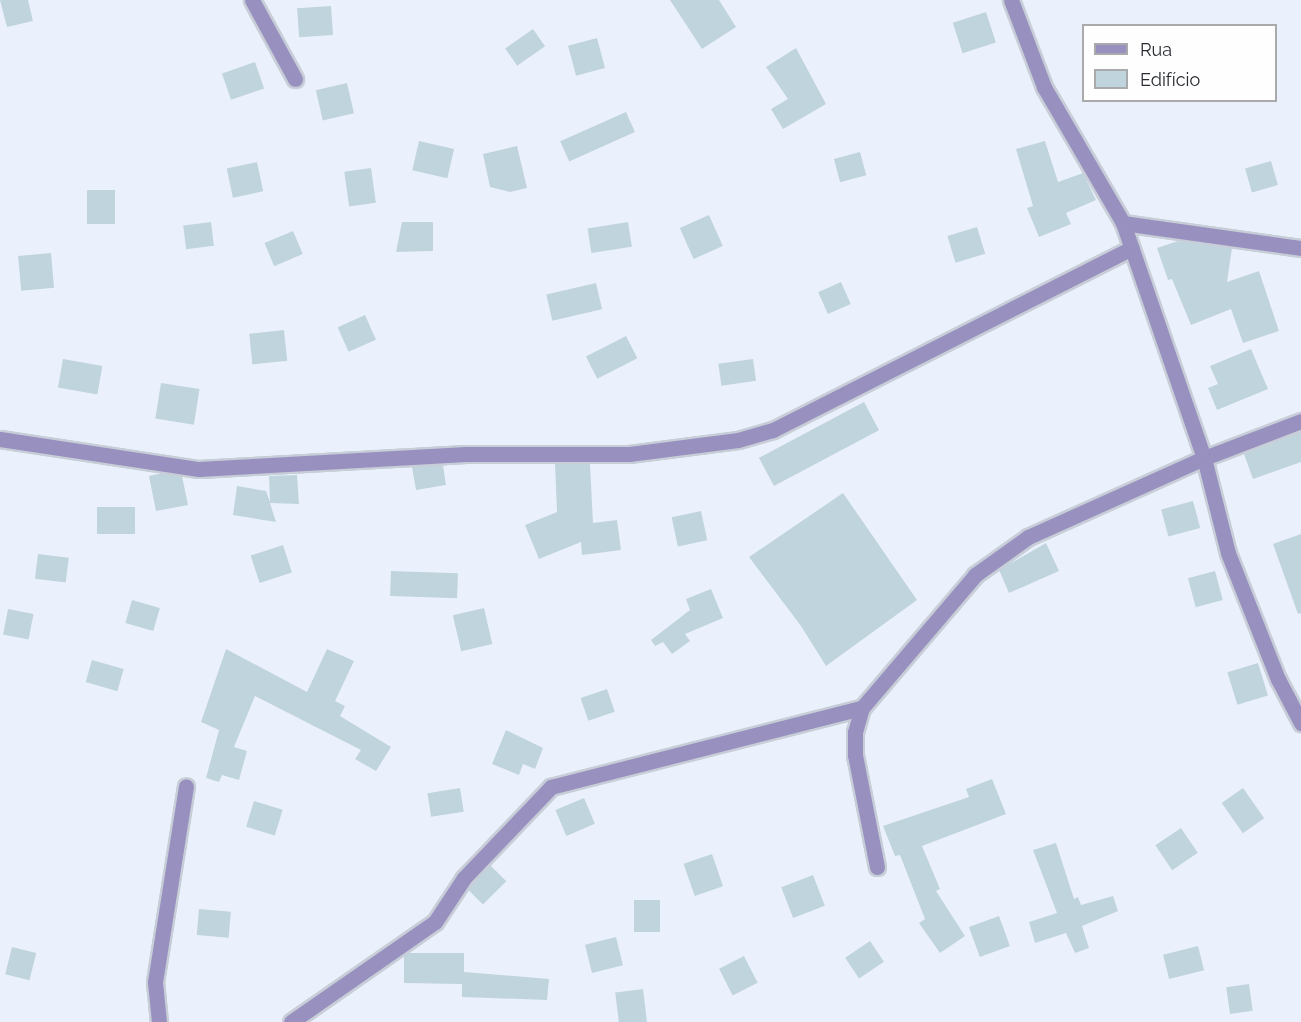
<!DOCTYPE html>
<meta charset="utf-8">
<style>
body{margin:0}
#map{position:relative;width:1301px;height:1022px;overflow:hidden;background:#ebf1fc;font-family:Raleway,sans-serif}
div>[style]{position:absolute}
[style*='--x']{left:calc(var(--x)*1px);top:calc(var(--y)*1px);width:calc(var(--w)*1px);rotate:calc(var(--a)*1deg)}
.building>*{inset:0;background:#c0d4de;transform-origin:0 0}
.roads{filter:drop-shadow(2px 0 #c8ced8) drop-shadow(-2px 0 #c8ced8) drop-shadow(0 2px #c8ced8) drop-shadow(0 -2px #c8ced8)}
.street>*{height:15px;margin:-7.5px;padding:0 7.5px;transform-origin:7.5px;border-radius:7.5px;background:#9891c0}
span{translate:-50% -50%;white-space:nowrap;text-align:center;line-height:1.15;-webkit-text-stroke:4.5px #fefefe;paint-order:stroke}
.legend{position:absolute;left:1082px;top:24px;width:195px;height:78px;box-sizing:border-box;background:#fefefe;border:2px solid #a8aaac;margin:0;padding:8px 10px;list-style:none;font-size:18px;color:#282c32}
.legend li{display:flex;align-items:center;gap:12px;height:30px}
.legend b{width:30px;border:2px solid #a8aaac}
</style>
<div id="map">
<div class="building">
<i style="clip-path:polygon(0 0,28px 0,33px 21px,7px 27px)"></i>
<i style="clip-path:polygon(670px 0,719px 0,736px 27px,702px 49px)"></i>
<i style="left:331px;top:6px;width:29px;height:34px;rotate:86deg"></i>
<i style="left:986px;top:12px;width:32px;height:35px;rotate:72deg"></i>
<i style="left:533px;top:29px;width:21px;height:34px;rotate:55deg"></i>
<i style="left:597px;top:38px;width:31px;height:30px;rotate:75deg"></i>
<i style="clip-path:polygon(796px 48px,826px 104px,783px 129px,771px 109px,788px 99px,766px 67px)"></i>
<i style="left:255px;top:62px;width:28px;height:35px;rotate:71deg"></i>
<i style="left:347px;top:83px;width:31px;height:32px;rotate:77deg"></i>
<i style="left:626px;top:112px;width:22px;height:72px;rotate:66deg"></i>
<i style="left:419px;top:141px;width:36px;height:30px;rotate:13deg"></i>
<i style="clip-path:polygon(1045px 141px,1058px 182px,1083px 173px,1096px 200px,1066px 213px,1071px 224px,1039px 237px,1027px 208px,1033px 206px,1016px 149px)"></i>
<i style="clip-path:polygon(517px 146px,527px 188px,510px 192px,490px 187px,483px 154px)"></i>
<i style="left:860px;top:152px;width:24px;height:27px;rotate:75deg"></i>
<i style="left:1271px;top:161px;width:25px;height:27px;rotate:74deg"></i>
<i style="left:257px;top:162px;width:30px;height:31px;rotate:78deg"></i>
<i style="left:371px;top:168px;width:35px;height:27px;rotate:82deg"></i>
<i style="left:87px;top:190px;width:28px;height:34px"></i>
<i style="left:709px;top:215px;width:34px;height:32px;rotate:66deg"></i>
<i style="left:211px;top:222px;width:24px;height:28px;rotate:83deg"></i>
<i style="clip-path:polygon(402px 222px,433px 222px,433px 251px,396px 252px)"></i>
<i style="left:628px;top:222px;width:25px;height:41px;rotate:81deg"></i>
<i style="left:977px;top:227px;width:28px;height:31px;rotate:73deg"></i>
<i style="left:293px;top:231px;width:25px;height:31px;rotate:67deg"></i>
<i style="clip-path:polygon(1178px 241px,1232px 248px,1227px 282px,1259px 271px,1279px 331px,1243px 343px,1231px 309px,1191px 325px,1172px 279px,1168px 280px,1157px 248px)"></i>
<i style="left:51px;top:253px;width:35px;height:33px;rotate:85deg"></i>
<i style="left:841px;top:282px;width:24px;height:25px;rotate:66deg"></i>
<i style="left:596px;top:283px;width:27px;height:51px;rotate:77deg"></i>
<i style="left:365px;top:315px;width:27px;height:30px;rotate:66deg"></i>
<i style="left:284px;top:330px;width:31px;height:35px;rotate:84deg"></i>
<i style="left:626px;top:336px;width:25px;height:45px;rotate:63deg"></i>
<i style="clip-path:polygon(1251px 349px,1268px 389px,1217px 410px,1208px 388px,1218px 384px,1210px 366px)"></i>
<i style="left:63px;top:359px;width:40px;height:29px;rotate:10deg"></i>
<i style="left:753px;top:359px;width:22px;height:35px;rotate:82deg"></i>
<i style="left:161px;top:383px;width:39px;height:36px;rotate:9deg"></i>
<i style="left:864px;top:402px;width:32px;height:119px;rotate:62deg"></i>
<i style="clip-path:polygon(1301px 432px,1301px 462px,1253px 479px,1244px 454px)"></i>
<i style="clip-path:polygon(555px 464px,590px 464px,593px 523px,617px 520px,621px 550px,582px 555px,581px 542px,539px 559px,525px 525px,557px 512px)"></i>
<i style="clip-path:polygon(443px 465px,446px 485px,416px 490px,412px 467px)"></i>
<i style="clip-path:polygon(162px 473px,182px 476px,188px 505px,156px 511px,149px 476px)"></i>
<i style="clip-path:polygon(297px 475px,299px 504px,270px 503px,276px 522px,233px 515px,237px 486px,266px 491px,270px 502px,269px 476px)"></i>
<i style="clip-path:polygon(843px 493px,917px 600px,826px 666px,801px 626px,749px 557px)"></i>
<i style="left:1193px;top:501px;width:28px;height:33px;rotate:75deg"></i>
<i style="left:97px;top:507px;width:38px;height:27px"></i>
<i style="left:701px;top:511px;width:30px;height:30px;rotate:78deg"></i>
<i style="clip-path:polygon(1301px 534px,1301px 613px,1298px 614px,1273px 544px)"></i>
<i style="clip-path:polygon(1046px 543px,1059px 571px,1009px 593px,999px 570px)"></i>
<i style="left:283px;top:545px;width:29px;height:34px;rotate:72deg"></i>
<i style="left:38px;top:554px;width:31px;height:25px;rotate:7deg"></i>
<i style="left:391px;top:571px;width:67px;height:25px;rotate:2deg"></i>
<i style="left:1215px;top:571px;width:30px;height:28px;rotate:75deg"></i>
<i style="clip-path:polygon(711px 589px,723px 618px,685px 634px,690px 641px,672px 654px,663px 642px,655px 646px,651px 640px,690px 610px,686px 599px)"></i>
<i style="left:132px;top:600px;width:29px;height:24px;rotate:16deg"></i>
<i style="left:484px;top:608px;width:37px;height:32px;rotate:77deg"></i>
<i style="left:8px;top:609px;width:26px;height:26px;rotate:11deg"></i>
<i style="clip-path:polygon(226px 649px,307px 692px,327px 649px,354px 661px,335px 701px,345px 706px,340px 716px,391px 747px,376px 771px,355px 759px,361px 750px,255px 696px,234px 747px,247px 751px,239px 780px,222px 775px,219px 782px,206px 778px,219px 730px,201px 722px)"></i>
<i style="left:92px;top:660px;width:33px;height:23px;rotate:16deg"></i>
<i style="left:1258px;top:663px;width:34px;height:32px;rotate:73deg"></i>
<i style="left:607px;top:689px;width:24px;height:28px;rotate:71deg"></i>
<i style="clip-path:polygon(506px 730px,543px 748px,535px 769px,523px 764px,519px 775px,492px 764px)"></i>
<i style="clip-path:polygon(992px 779px,1006px 814px,922px 846px,940px 889px,936px 891px,965px 936px,940px 953px,919px 923px,925px 919px,900px 855px,895px 856px,883px 826px,969px 797px,966px 789px)"></i>
<i style="left:460px;top:788px;width:24px;height:33px;rotate:81deg"></i>
<i style="left:1243px;top:788px;width:37px;height:26px;rotate:55deg"></i>
<i style="left:584px;top:798px;width:28px;height:31px;rotate:67deg"></i>
<i style="left:254px;top:801px;width:30px;height:27px;rotate:17deg"></i>
<i style="left:1181px;top:828px;width:30px;height:31px;rotate:56deg"></i>
<i style="clip-path:polygon(1056px 843px,1074px 899px,1078px 897px,1081px 905px,1113px 896px,1118px 911px,1082px 926px,1089px 948px,1075px 953px,1066px 933px,1035px 943px,1029px 922px,1057px 913px,1033px 850px)"></i>
<i style="left:712px;top:854px;width:34px;height:30px;rotate:71deg"></i>
<i style="left:490px;top:865px;width:23px;height:33px;rotate:45deg"></i>
<i style="left:813px;top:875px;width:33px;height:34px;rotate:69deg"></i>
<i style="left:634px;top:900px;width:26px;height:32px"></i>
<i style="left:199px;top:909px;width:32px;height:26px;rotate:5deg"></i>
<i style="left:999px;top:916px;width:32px;height:32px;rotate:70deg"></i>
<i style="left:616px;top:937px;width:29px;height:32px;rotate:76deg"></i>
<i style="left:870px;top:941px;width:25px;height:30px;rotate:56deg"></i>
<i style="left:1198px;top:946px;width:25px;height:36px;rotate:76deg"></i>
<i style="left:12px;top:947px;width:25px;height:28px;rotate:14deg"></i>
<i style="clip-path:polygon(407px 953px,464px 953px,464px 972px,549px 979px,547px 1000px,462px 997px,462px 984px,404px 983px,404px 956px)"></i>
<i style="left:744px;top:956px;width:30px;height:28px;rotate:63deg"></i>
<i style="left:1249px;top:984px;width:27px;height:23px;rotate:82deg"></i>
<i style="left:643px;top:989px;width:33px;height:28px;rotate:83deg"></i>
</div>
<div class="roads">
<div class="street">
<i style="--x:252;--y:0;--w:90;--a:61.4"></i>
<i style="--x:1011;--y:0;--w:93;--a:69.2"></i>
<i style="--x:1044;--y:87;--w:157;--a:59.8"></i>
<i style="--x:1123;--y:223;--w:249;--a:71"></i>
<i style="--x:1204;--y:458;--w:98;--a:75.8"></i>
<i style="--x:1228;--y:553;--w:136;--a:68.4"></i>
<i style="--x:1278;--y:679;--w:50;--a:62.4"></i>
<i style="--x:1123;--y:223;--w:180;--a:8"></i>
<i style="--x:0;--y:439;--w:201;--a:8.6"></i>
<i style="--x:199;--y:469;--w:267;--a:-3.2"></i>
<i style="--x:466;--y:454;--w:163;--a:0"></i>
<i style="--x:629;--y:454;--w:110;--a:-7.3"></i>
<i style="--x:738;--y:440;--w:36;--a:-16"></i>
<i style="--x:773;--y:430;--w:402;--a:-26.9"></i>
<i style="--x:877;--y:867;--w:114;--a:-101.1"></i>
<i style="--x:855;--y:755;--w:23;--a:-90"></i>
<i style="--x:855;--y:732;--w:25;--a:-74"></i>
<i style="--x:862;--y:708;--w:175;--a:-49.6"></i>
<i style="--x:975;--y:575;--w:65;--a:-35.6"></i>
<i style="--x:1028;--y:537;--w:193;--a:-24.2"></i>
<i style="--x:1204;--y:458;--w:104;--a:-20.9"></i>
<i style="--x:159;--y:1022;--w:40;--a:-95.7"></i>
<i style="--x:155;--y:982;--w:198;--a:-81"></i>
<i style="--x:291;--y:1022;--w:175;--a:-34.8"></i>
<i style="--x:435;--y:922;--w:53;--a:-56.6"></i>
<i style="--x:464;--y:878;--w:126;--a:-46.3"></i>
<i style="--x:551;--y:787;--w:321;--a:-14.3"></i>
</div>
</div>
<ul class="legend">
<li><b style="height:8px;background:#9891c0"></b>Rua</li>
<li><b style="height:16px;background:#c0d4de"></b>Edifício</li>
</ul>
</div>
